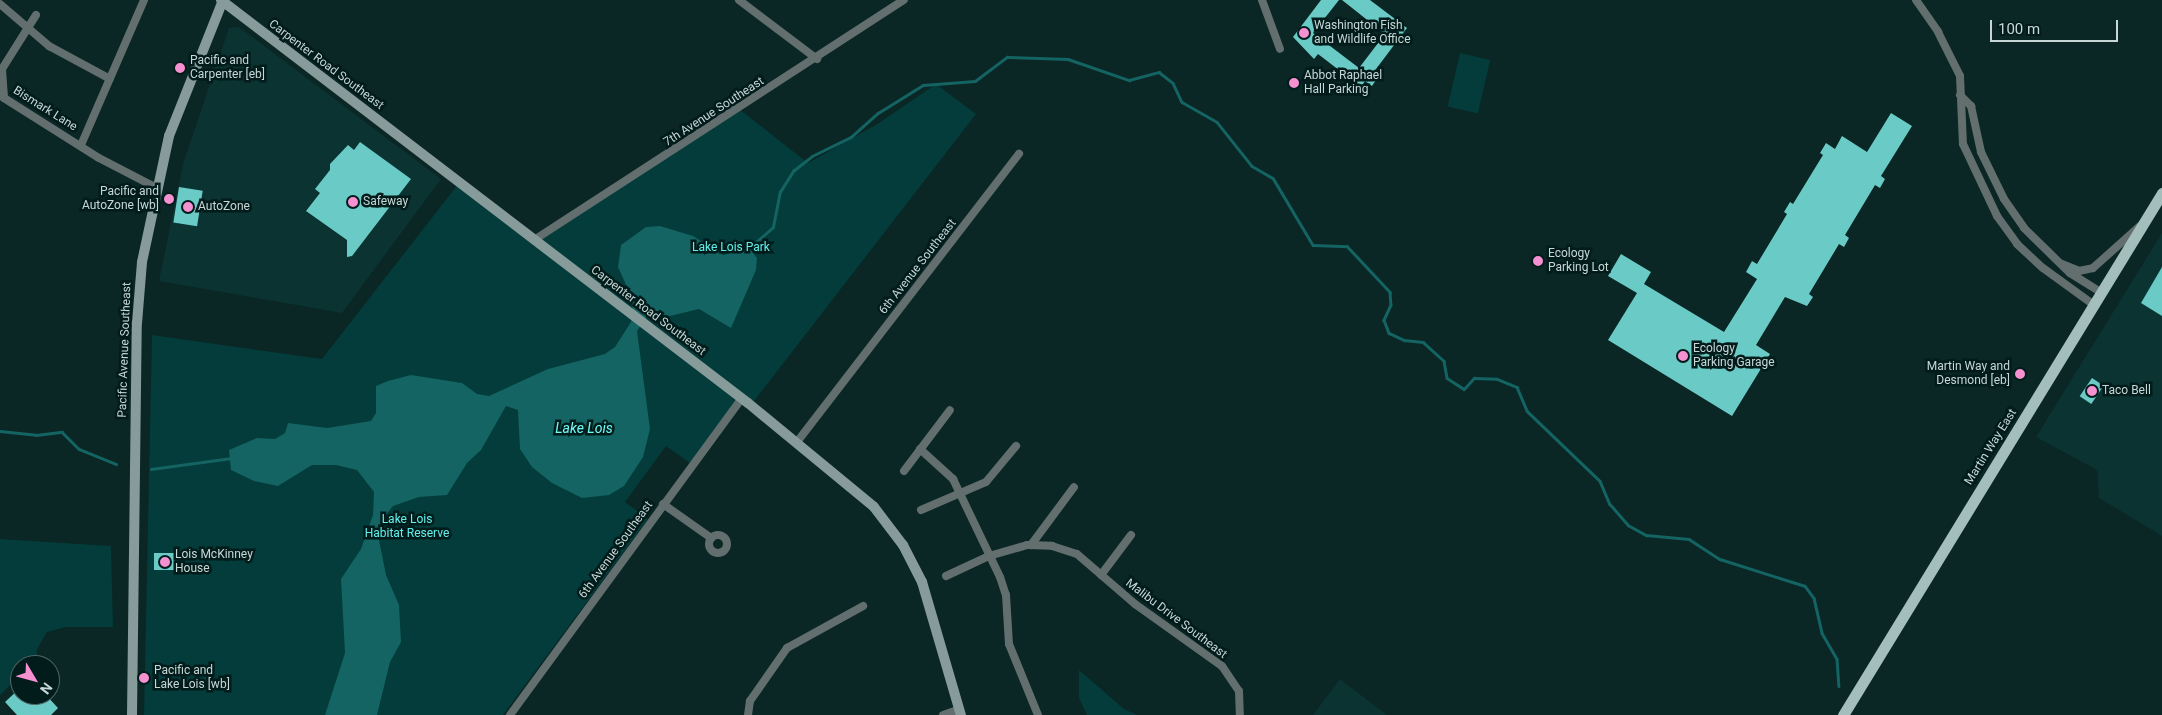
<!DOCTYPE html>
<style>
body{margin:0}
#map{position:relative;width:2162px;height:715px;overflow:hidden;background:#0a2625;font-family:Roboto,sans-serif}
div>[style]{position:absolute}
[style*='--x']{left:calc(var(--x)*1px);top:calc(var(--y)*1px);width:calc(var(--w)*1px);rotate:calc(var(--a)*1deg)}
.built>*{inset:0;background:#0b3332}
.green>*{inset:0;background:#033c3a;transform-origin:0 0}
.water>*{inset:0;background:#136462}
.stream>*{height:2.5px;margin:-1.25px;padding:0 1.25px;transform-origin:1.25px;border-radius:1.25px;background:#136462}
.building>*{inset:0;background:#6acbc6;transform-origin:0 0}
.street>*{height:8px;margin:-4px;padding:0 4px;transform-origin:4px;border-radius:4px;background:#626f6e}
.street>.ring{margin:-4px;padding:0;box-sizing:content-box;background:none;border:8px solid #626f6e;border-radius:50%}
.secondary>*{height:10px;margin:-5px;padding:0 5px;transform-origin:5px;border-radius:5px;background:#879b9a}
.primary>*{height:11px;margin:-5.5px;padding:0 5.5px;transform-origin:5.5px;border-radius:5.5px;background:#a4bebc}
.dots>*{width:14px;height:14px;translate:-50% -50%;box-sizing:border-box;border:2px solid #011c1b;border-radius:50%}
span{translate:-50% -50%;white-space:nowrap;text-align:center;line-height:1.15;-webkit-text-stroke:5px #011c1b;paint-order:stroke}
.poi-label{font-size:12px;color:#c7d7d6}
.left{translate:0 -50%;text-align:left}
.right{translate:-100% -50%;text-align:right}
.street-label{font-size:12px;color:#c7d7d6}
.park-label{font-size:12px;color:#62efea}
.water-label{font-size:14px;color:#71fdf7;font-style:italic}
.north{position:absolute;left:10px;top:655px;width:50px;height:50px;box-sizing:border-box;background:#011c1b;border:1px solid #506766;border-radius:50%;rotate:127deg;font-size:14px;font-weight:700;line-height:20px;text-align:center;color:#c7d7d6}
.north::after{content:'';display:block;margin:auto;width:18px;height:22px;background:#f590d1;clip-path:polygon(50% 0,100% 100%,50% 72%,0 100%)}
.scale{position:absolute;left:1990px;top:20px;width:128px;height:22px;box-sizing:border-box;border:2px solid #c7d7d6;border-top:0;padding-left:6px;font-size:15px;line-height:18px;white-space:nowrap;color:#c7d7d6;-webkit-text-stroke:4px #011c1b;paint-order:stroke}
</style>
<div id="map">
<div class="built">
<i style="clip-path:polygon(239px 27px,441px 179px,342px 313px,159px 281px,183px 164px,229px 28px)"></i>
<i style="clip-path:polygon(2162px 233px,2162px 536px,2099px 498px,2097px 470px,2036px 437px)"></i>
<i style="clip-path:polygon(1340px 679px,1387px 715px,1313px 715px)"></i>
</div>
<div class="green">
<i style="left:1460px;top:53px;width:31px;height:55px;rotate:13deg"></i>
<i style="clip-path:polygon(936px 84px,976px 114px,751px 405px,737px 399px,690px 463px,666px 446px,625px 502px,648px 519px,503px 715px,144px 715px,152px 335px,322px 359px,459px 183px,534px 241px,739px 109px,808px 163px,879px 123px)"></i>
<i style="clip-path:polygon(0 539px,111px 546px,113px 627px,66px 627px,47px 632px,37px 649px,37px 658px,30px 665px,20px 665px,20px 675px,0 695px)"></i>
<i style="clip-path:polygon(1079px 670px,1124px 709px,1137px 715px,1087px 715px,1079px 698px)"></i>
</div>
<div class="water">
<i style="clip-path:polygon(660px 226px,693px 236px,723px 255px,749px 248px,757px 258px,756px 270px,731px 328px,699px 309px,670px 316px,650px 312px,637px 331px,650px 429px,643px 457px,624px 486px,609px 495px,582px 498px,552px 483px,532px 467px,520px 449px,518px 410px,506px 406px,481px 450px,467px 463px,447px 495px,419px 497px,393px 506px,385px 516px,379px 540px,386px 575px,399px 605px,401px 642px,390px 662px,377px 715px,325px 715px,345px 653px,341px 579px,361px 549px,373px 515px,374px 492px,357px 470px,336px 465px,312px 465px,278px 486px,254px 481px,231px 470px,229px 450px,257px 438px,275px 439px,285px 433px,288px 423px,327px 428px,371px 421px,376px 413px,376px 386px,388px 381px,411px 375px,462px 383px,477px 394px,489px 396px,548px 369px,605px 354px,615px 347px,631px 322px,633px 300px,618px 267px,621px 245px,646px 227px)"></i>
</div>
<div class="stream">
<i style="--x:748;--y:249;--w:33;--a:-41"></i>
<i style="--x:773;--y:227;--w:36;--a:-79"></i>
<i style="--x:780;--y:192;--w:25;--a:-58"></i>
<i style="--x:793;--y:171;--w:24;--a:-38"></i>
<i style="--x:812;--y:156;--w:43;--a:-26"></i>
<i style="--x:851;--y:137;--w:36;--a:-42"></i>
<i style="--x:878;--y:113;--w:53;--a:-31.9"></i>
<i style="--x:923;--y:85;--w:52;--a:-4.4"></i>
<i style="--x:975;--y:81;--w:40;--a:-37"></i>
<i style="--x:1007;--y:57;--w:61;--a:1.9"></i>
<i style="--x:1068;--y:59;--w:65;--a:19"></i>
<i style="--x:1129;--y:80;--w:31;--a:-15"></i>
<i style="--x:1159;--y:72;--w:18;--a:38"></i>
<i style="--x:1173;--y:83;--w:21;--a:65"></i>
<i style="--x:1182;--y:102;--w:40;--a:29.7"></i>
<i style="--x:1217;--y:122;--w:56;--a:51.5"></i>
<i style="--x:1252;--y:166;--w:24;--a:30"></i>
<i style="--x:1273;--y:178;--w:78;--a:59.2"></i>
<i style="--x:1313;--y:245;--w:34;--a:2"></i>
<i style="--x:1347;--y:246;--w:63;--a:46.9"></i>
<i style="--x:1390;--y:292;--w:13;--a:86"></i>
<i style="--x:1391;--y:305;--w:17;--a:115"></i>
<i style="--x:1384;--y:320;--w:14;--a:69"></i>
<i style="--x:1389;--y:333;--w:17;--a:25"></i>
<i style="--x:1404;--y:340;--w:19;--a:6"></i>
<i style="--x:1423;--y:342;--w:28;--a:42"></i>
<i style="--x:1444;--y:361;--w:17;--a:80"></i>
<i style="--x:1447;--y:378;--w:20;--a:33"></i>
<i style="--x:1464;--y:389;--w:15;--a:-48"></i>
<i style="--x:1474;--y:378;--w:23;--a:2"></i>
<i style="--x:1497;--y:379;--w:22;--a:22"></i>
<i style="--x:1517;--y:387;--w:26;--a:67"></i>
<i style="--x:1527;--y:411;--w:101;--a:43.8"></i>
<i style="--x:1600;--y:481;--w:25;--a:67"></i>
<i style="--x:1610;--y:504;--w:28;--a:49"></i>
<i style="--x:1628;--y:525;--w:21;--a:29"></i>
<i style="--x:1646;--y:535;--w:43;--a:5.3"></i>
<i style="--x:1689;--y:539;--w:37;--a:33"></i>
<i style="--x:1720;--y:559;--w:89;--a:17.6"></i>
<i style="--x:1805;--y:586;--w:15;--a:53"></i>
<i style="--x:1814;--y:598;--w:36;--a:77"></i>
<i style="--x:1822;--y:633;--w:30;--a:60"></i>
<i style="--x:1837;--y:659;--w:27;--a:86"></i>
<i style="--x:0;--y:431;--w:36;--a:6"></i>
<i style="--x:36;--y:435;--w:26;--a:-7"></i>
<i style="--x:62;--y:432;--w:24;--a:45"></i>
<i style="--x:79;--y:449;--w:40;--a:22"></i>
<i style="--x:151;--y:469;--w:81;--a:-7.8"></i>
</div>
<div class="building">
<i style="clip-path:polygon(1321px 0,1339px 0,1313px 33px,1359px 68px,1385px 34px,1342px 0,1370px 0,1407px 28px,1373px 73px,1378px 77px,1372px 86px,1365px 81px,1361px 87px,1318px 54px,1314px 59px,1293px 37px)"></i>
<i style="clip-path:polygon(1891px 113px,1912px 126px,1881px 176px,1885px 179px,1880px 188px,1875px 185px,1845px 235px,1849px 238px,1844px 247px,1839px 244px,1809px 294px,1813px 297px,1807px 306px,1785px 297px,1756px 345px,1770px 354px,1732px 416px,1608px 340px,1637px 293px,1608px 276px,1621px 254px,1651px 272px,1644px 284px,1724px 332px,1757px 279px,1746px 272px,1752px 261px,1757px 264px,1787px 214px,1784px 212px,1790px 202px,1793px 204px,1823px 155px,1820px 153px,1826px 143px,1835px 149px,1842px 136px,1867px 152px)"></i>
<i style="clip-path:polygon(360px 142px,411px 179px,352px 256px,347px 257px,347px 240px,306px 211px,320px 193px,315px 189px,330px 170px,330px 164px,348px 145px,354px 150px)"></i>
<i style="left:179px;top:187px;width:24px;height:36px;rotate:9deg"></i>
<i style="clip-path:polygon(2162px 267px,2162px 316px,2141px 303px)"></i>
<i style="left:2092px;top:378px;width:14px;height:22px;rotate:34deg"></i>
<i style="left:175px;top:553px;width:17px;height:21px;rotate:90deg"></i>
<i style="clip-path:polygon(20px 688px,20px 695px,46px 695px,58px 708px,51px 715px,17px 715px,5px 702px)"></i>
</div>
<div class="street">
<i style="--x:739;--y:0;--w:98;--a:37.1"></i>
<i style="--x:1262;--y:0;--w:52;--a:69.8"></i>
<i style="--x:1916;--y:0;--w:39;--a:55"></i>
<i style="--x:1938;--y:32;--w:49;--a:63.4"></i>
<i style="--x:1960;--y:76;--w:68;--a:87.5"></i>
<i style="--x:1963;--y:144;--w:80;--a:64.7"></i>
<i style="--x:1997;--y:216;--w:34;--a:54"></i>
<i style="--x:2017;--y:244;--w:35;--a:43"></i>
<i style="--x:2043;--y:268;--w:63;--a:36"></i>
<i style="--x:0;--y:4;--w:65;--a:40.6"></i>
<i style="--x:49;--y:46;--w:69;--a:28.4"></i>
<i style="--x:36;--y:15;--w:64;--a:122.2"></i>
<i style="--x:2;--y:69;--w:29;--a:86"></i>
<i style="--x:4;--y:98;--w:112;--a:32.3"></i>
<i style="--x:99;--y:158;--w:63;--a:27.4"></i>
<i style="--x:1960;--y:95;--w:16;--a:45"></i>
<i style="--x:1971;--y:106;--w:47;--a:77.7"></i>
<i style="--x:1981;--y:152;--w:52;--a:63.9"></i>
<i style="--x:2004;--y:199;--w:35;--a:55"></i>
<i style="--x:2024;--y:228;--w:64;--a:44.4"></i>
<i style="--x:2070;--y:273;--w:38;--a:32"></i>
<i style="--x:81;--y:145;--w:158;--a:-66.5"></i>
<i style="--x:534;--y:240;--w:441;--a:-33"></i>
<i style="--x:2062;--y:264;--w:18;--a:22"></i>
<i style="--x:2079;--y:271;--w:14;--a:-12"></i>
<i style="--x:2093;--y:268;--w:63;--a:-41.8"></i>
<i style="--x:797;--y:442;--w:364;--a:-52.4"></i>
<i style="--x:920;--y:449;--w:45;--a:42.3"></i>
<i style="--x:953;--y:479;--w:109;--a:64.4"></i>
<i style="--x:1000;--y:577;--w:19;--a:72"></i>
<i style="--x:1006;--y:595;--w:49;--a:86.5"></i>
<i style="--x:1009;--y:644;--w:77;--a:67.8"></i>
<i style="--x:904;--y:471;--w:76;--a:-53"></i>
<i style="--x:663;--y:504;--w:59;--a:35.3"></i>
<i style="--x:921;--y:510;--w:71;--a:-23.3"></i>
<i style="--x:986;--y:482;--w:47;--a:-50.2"></i>
<i class="ring" style="left:709px;top:535px;width:10px;height:10px"></i>
<i style="--x:1031;--y:545;--w:72;--a:-53.4"></i>
<i style="--x:1101;--y:575;--w:50;--a:-53.1"></i>
<i style="--x:946;--y:576;--w:47;--a:-24.9"></i>
<i style="--x:989;--y:556;--w:40;--a:-16"></i>
<i style="--x:1027;--y:545;--w:25;--a:2"></i>
<i style="--x:1052;--y:546;--w:26;--a:18"></i>
<i style="--x:1077;--y:554;--w:77;--a:40.8"></i>
<i style="--x:1135;--y:604;--w:107;--a:35.5"></i>
<i style="--x:1222;--y:666;--w:30;--a:56"></i>
<i style="--x:1239;--y:691;--w:24;--a:88"></i>
<i style="--x:510;--y:715;--w:393;--a:-53.8"></i>
<i style="--x:748;--y:715;--w:14;--a:-82"></i>
<i style="--x:750;--y:701;--w:65;--a:-55.1"></i>
<i style="--x:787;--y:648;--w:87;--a:-28.9"></i>
<i style="--x:943;--y:715;--w:18;--a:-19"></i>
</div>
<div class="secondary">
<i style="--x:221;--y:0;--w:663;--a:37.41"></i>
<i style="--x:748;--y:403;--w:163;--a:39.5"></i>
<i style="--x:874;--y:507;--w:48;--a:52.7"></i>
<i style="--x:903;--y:545;--w:42;--a:62.8"></i>
<i style="--x:922;--y:582;--w:139;--a:73.7"></i>
<i style="--x:132;--y:715;--w:392;--a:-89.3"></i>
<i style="--x:137;--y:323;--w:61;--a:-85.3"></i>
<i style="--x:142;--y:262;--w:129;--a:-77.9"></i>
<i style="--x:169;--y:136;--w:146;--a:-68.3"></i>
</div>
<div class="primary">
<i style="--x:1843;--y:715;--w:612;--a:-58.57"></i>
</div>
<div class="dots">
<i style="left:1304px;top:33px;background:#f590d1"></i>
<i style="left:180px;top:68px;background:#f590d1"></i>
<i style="left:1294px;top:83px;background:#f590d1"></i>
<i style="left:169px;top:199px;background:#f590d1"></i>
<i style="left:353px;top:202px;background:#f590d1"></i>
<i style="left:188px;top:207px;background:#f590d1"></i>
<i style="left:1538px;top:261px;background:#f590d1"></i>
<i style="left:1683px;top:356px;background:#f590d1"></i>
<i style="left:2020px;top:374px;background:#f590d1"></i>
<i style="left:2092px;top:391px;background:#f590d1"></i>
<i style="left:165px;top:562px;background:#f590d1"></i>
<i style="left:144px;top:678px;background:#f590d1"></i>
</div>
<div class="poi-label">
<span class="left" style="left:1314px;top:33px">Washington Fish<br>and Wildlife Office</span>
<span class="left" style="left:190px;top:68px">Pacific and<br>Carpenter [eb]</span>
<span class="left" style="left:1304px;top:83px">Abbot Raphael<br>Hall Parking</span>
<span class="right" style="left:159px;top:199px">Pacific and<br>AutoZone [wb]</span>
<span class="left" style="left:363px;top:202px">Safeway</span>
<span class="left" style="left:198px;top:207px">AutoZone</span>
<span class="left" style="left:1548px;top:261px">Ecology<br>Parking Lot</span>
<span class="left" style="left:1693px;top:356px">Ecology<br>Parking Garage</span>
<span class="right" style="left:2010px;top:374px">Martin Way and<br>Desmond [eb]</span>
<span class="left" style="left:2102px;top:391px">Taco Bell</span>
<span class="left" style="left:175px;top:562px">Lois McKinney<br>House</span>
<span class="left" style="left:154px;top:678px">Pacific and<br>Lake Lois [wb]</span>
</div>
<div class="street-label">
<span style="left:326px;top:65px;rotate:37deg">Carpenter Road Southeast</span>
<span style="left:45px;top:109px;rotate:32deg">Bismark Lane</span>
<span style="left:714px;top:112px;rotate:-33deg">7th Avenue Southeast</span>
<span style="left:918px;top:267px;rotate:-52deg">6th Avenue Southeast</span>
<span style="left:648px;top:311px;rotate:37deg">Carpenter Road Southeast</span>
<span style="left:125px;top:350px;rotate:-88deg">Pacific Avenue Southeast</span>
<span style="left:1991px;top:447px;rotate:-58deg">Martin Way East</span>
<span style="left:616px;top:550px;rotate:-54deg">6th Avenue Southeast</span>
<span style="left:1176px;top:619px;rotate:37deg">Malibu Drive Southeast</span>
</div>
<div class="park-label">
<span style="left:731px;top:248px">Lake Lois Park</span>
<span style="left:407px;top:527px">Lake Lois<br>Habitat Reserve</span>
</div>
<div class="water-label">
<span style="left:584px;top:428px">Lake Lois</span>
</div>
<div class="north">N</div>
<div class="scale">100 m</div>
</div>
